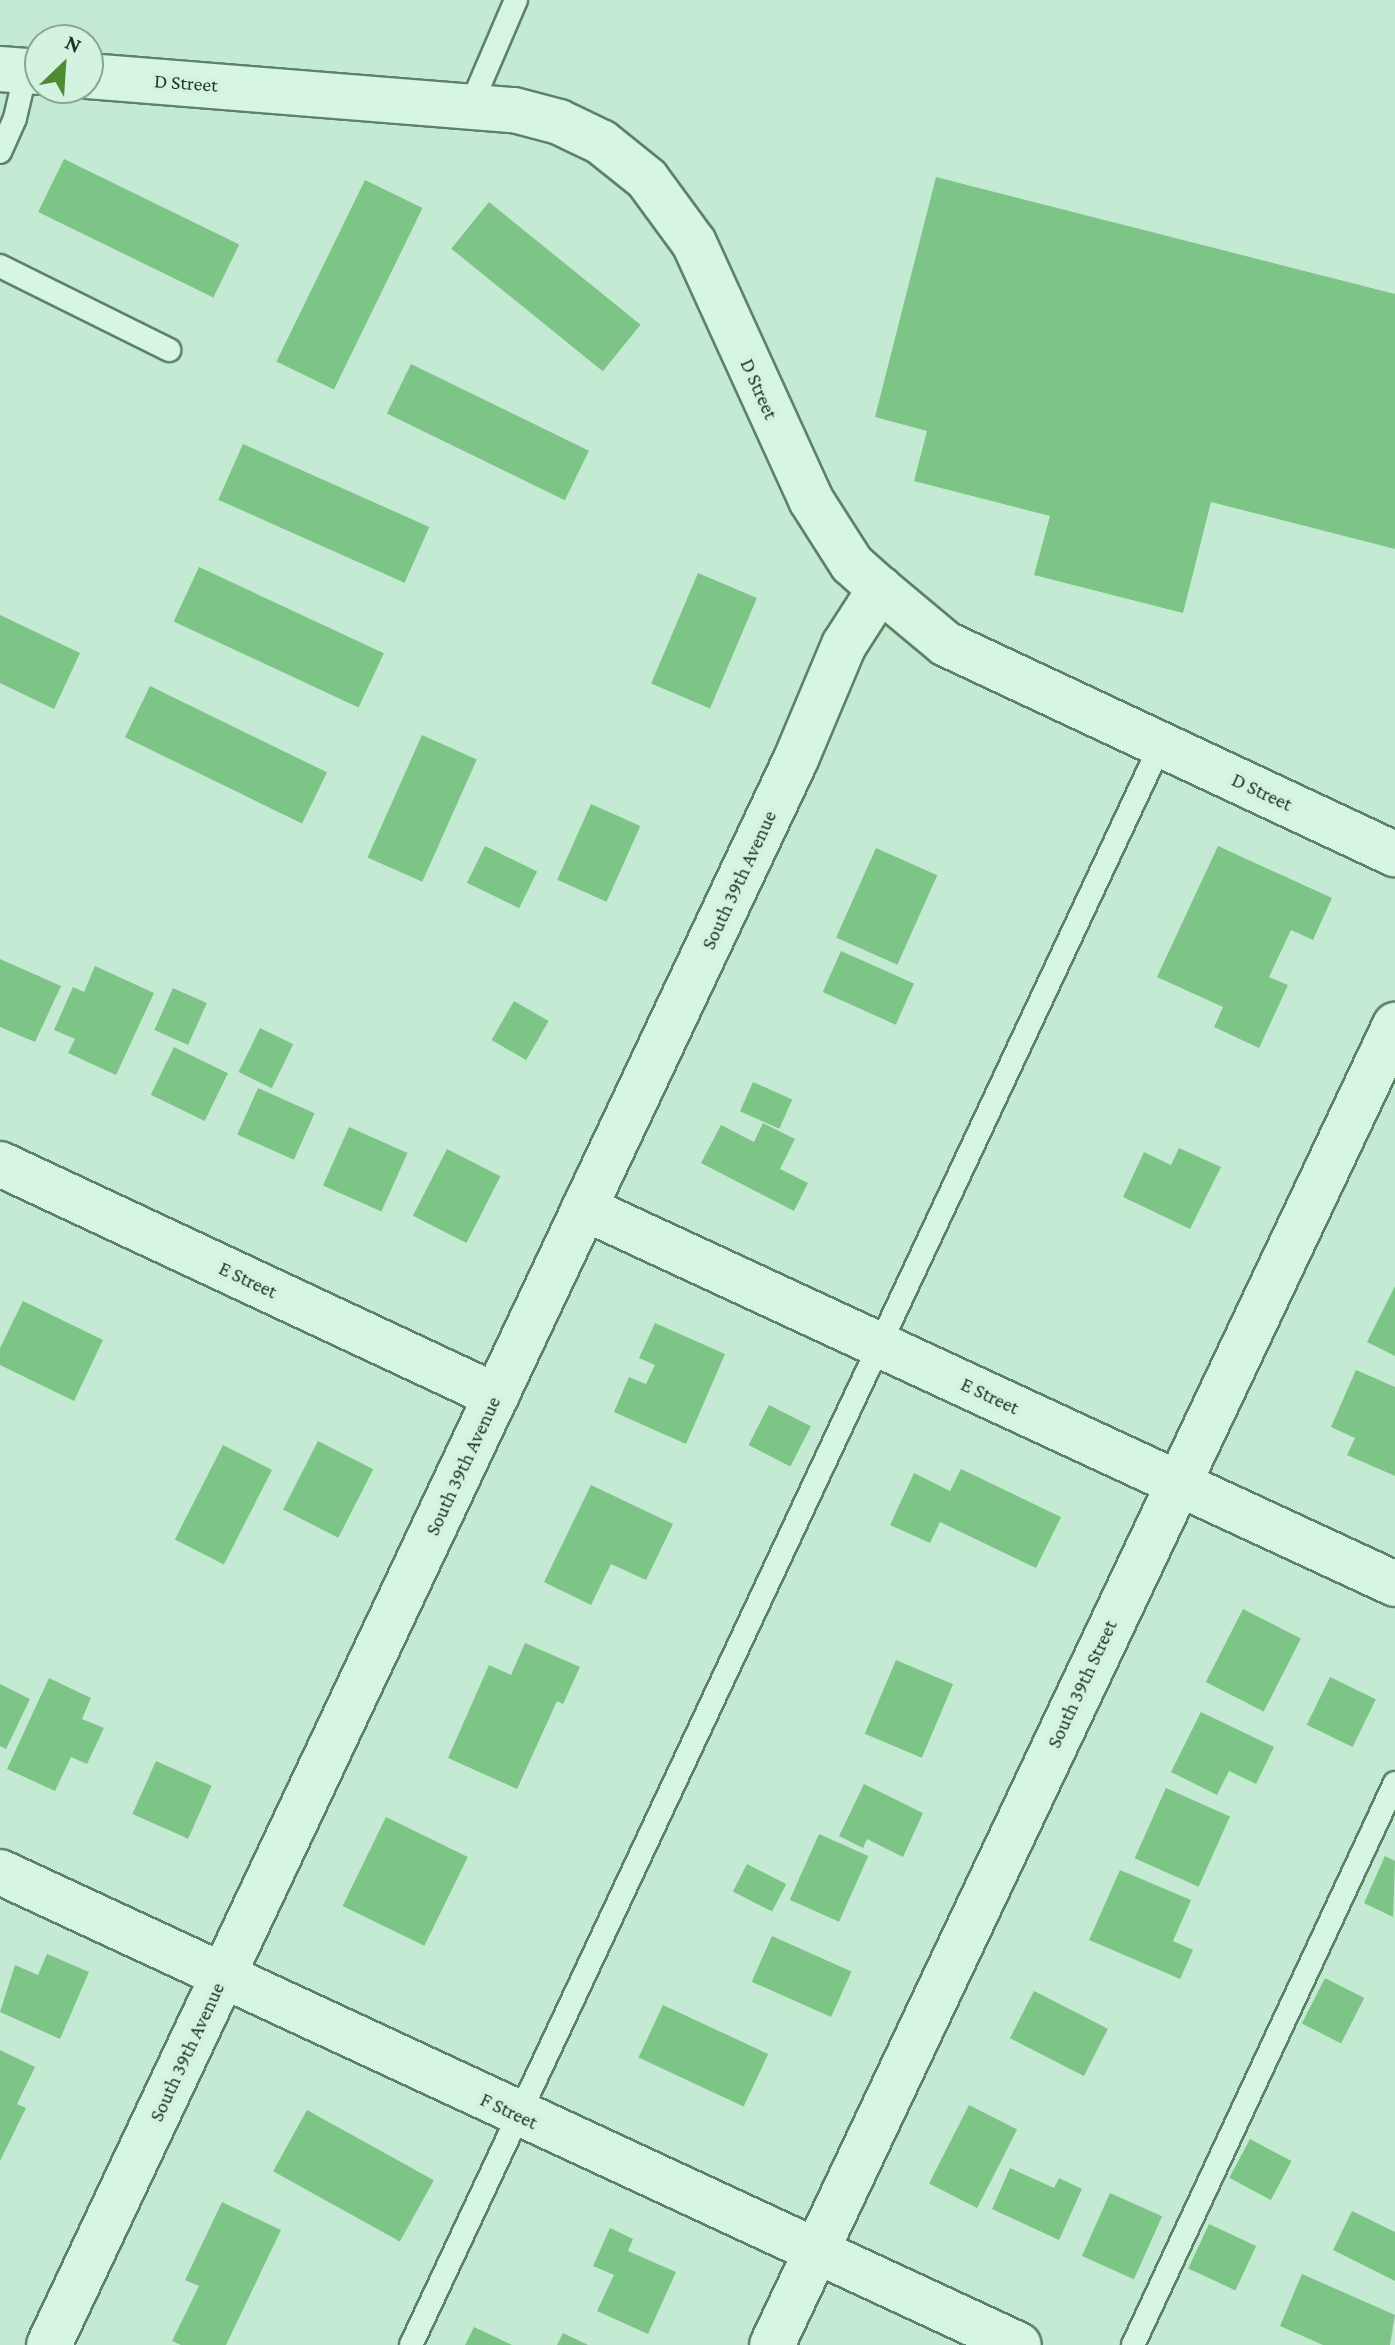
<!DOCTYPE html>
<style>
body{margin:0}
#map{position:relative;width:1395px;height:2345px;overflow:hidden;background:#c4ead3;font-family:"Crimson Pro",serif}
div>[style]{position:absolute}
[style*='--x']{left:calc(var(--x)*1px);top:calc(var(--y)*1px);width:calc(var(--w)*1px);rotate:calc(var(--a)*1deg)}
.building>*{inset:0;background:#7dc586;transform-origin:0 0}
.roads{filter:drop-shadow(2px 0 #5c8365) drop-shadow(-2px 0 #5c8365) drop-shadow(0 2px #5c8365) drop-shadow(0 -2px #5c8365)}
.service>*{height:22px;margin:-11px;padding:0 11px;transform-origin:11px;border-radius:11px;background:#d7f5e3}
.minor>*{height:44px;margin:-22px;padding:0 22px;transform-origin:22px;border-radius:22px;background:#d7f5e3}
.secondary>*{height:44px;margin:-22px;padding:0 22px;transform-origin:22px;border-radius:22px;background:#d7f5e3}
span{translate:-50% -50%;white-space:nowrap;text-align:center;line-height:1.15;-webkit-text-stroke:8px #d3f2e0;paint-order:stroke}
.street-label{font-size:20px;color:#1f3423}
.north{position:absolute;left:24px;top:24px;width:80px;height:80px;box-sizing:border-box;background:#d3f2e0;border:2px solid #8ba694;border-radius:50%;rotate:25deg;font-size:22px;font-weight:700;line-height:32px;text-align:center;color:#1f3423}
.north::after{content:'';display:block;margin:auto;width:28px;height:36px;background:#4d8c32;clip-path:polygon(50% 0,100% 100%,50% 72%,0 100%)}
</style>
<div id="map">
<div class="building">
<i style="left:64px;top:159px;width:195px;height:59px;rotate:26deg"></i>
<i style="clip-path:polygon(936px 177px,1395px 294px,1395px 549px,1211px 502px,1183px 613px,1034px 575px,1050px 516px,914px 481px,927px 431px,875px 417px)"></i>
<i style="left:365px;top:180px;width:64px;height:202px;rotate:26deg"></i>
<i style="left:489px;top:202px;width:195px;height:60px;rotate:39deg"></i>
<i style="left:411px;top:364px;width:198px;height:55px;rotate:26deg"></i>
<i style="left:243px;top:444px;width:204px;height:61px;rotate:24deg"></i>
<i style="left:199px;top:567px;width:204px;height:60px;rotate:25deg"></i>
<i style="left:698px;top:573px;width:64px;height:120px;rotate:23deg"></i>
<i style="clip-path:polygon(0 615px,80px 653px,54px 709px,0 683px)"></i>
<i style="left:150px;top:686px;width:197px;height:57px;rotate:26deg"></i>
<i style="left:422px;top:735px;width:60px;height:134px;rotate:24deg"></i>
<i style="left:591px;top:804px;width:54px;height:83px;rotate:24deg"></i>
<i style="left:485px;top:846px;width:58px;height:41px;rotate:26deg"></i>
<i style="clip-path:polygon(1218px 846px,1332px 898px,1313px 940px,1291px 930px,1269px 977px,1288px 985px,1259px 1048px,1214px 1027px,1223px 1007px,1157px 977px)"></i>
<i style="left:876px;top:848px;width:67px;height:98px;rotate:24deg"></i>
<i style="left:841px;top:951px;width:80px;height:45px;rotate:24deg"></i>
<i style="clip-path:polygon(0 959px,61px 986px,35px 1042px,0 1027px)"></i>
<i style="clip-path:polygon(95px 966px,154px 993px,116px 1075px,68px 1053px,75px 1039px,54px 1030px,73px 987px,84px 992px)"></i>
<i style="left:173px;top:988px;width:37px;height:46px;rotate:24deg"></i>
<i style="left:514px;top:1001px;width:40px;height:45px;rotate:30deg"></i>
<i style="left:260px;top:1028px;width:37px;height:49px;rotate:26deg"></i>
<i style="left:174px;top:1047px;width:60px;height:53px;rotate:26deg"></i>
<i style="left:753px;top:1082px;width:43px;height:32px;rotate:24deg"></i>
<i style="left:258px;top:1088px;width:62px;height:51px;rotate:24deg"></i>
<i style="clip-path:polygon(763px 1123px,795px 1139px,780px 1169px,808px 1183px,794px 1211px,701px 1163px,721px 1125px,754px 1142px)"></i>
<i style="left:349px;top:1127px;width:64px;height:64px;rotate:24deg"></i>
<i style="clip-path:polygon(1179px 1148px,1221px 1167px,1190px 1229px,1123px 1197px,1144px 1152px,1171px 1165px)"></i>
<i style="left:447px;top:1149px;width:60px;height:75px;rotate:27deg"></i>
<i style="clip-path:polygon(1395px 1286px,1395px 1356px,1367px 1342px)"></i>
<i style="clip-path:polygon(23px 1301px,103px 1340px,74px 1401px,0 1365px,0 1348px)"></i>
<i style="clip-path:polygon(655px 1323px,725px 1354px,686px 1444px,614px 1412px,629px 1377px,646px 1384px,655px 1365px,639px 1358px)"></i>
<i style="clip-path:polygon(1356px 1370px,1395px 1387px,1395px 1476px,1347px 1455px,1355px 1438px,1331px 1427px)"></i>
<i style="left:769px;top:1405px;width:47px;height:45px;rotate:27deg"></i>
<i style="left:318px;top:1441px;width:62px;height:77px;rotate:27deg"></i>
<i style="left:223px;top:1445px;width:55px;height:106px;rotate:27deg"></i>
<i style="clip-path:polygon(961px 1469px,1061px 1517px,1036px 1568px,940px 1522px,930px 1543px,890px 1525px,914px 1473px,950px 1491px)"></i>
<i style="clip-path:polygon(591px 1485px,673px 1524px,646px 1580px,611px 1564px,591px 1605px,544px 1582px)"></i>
<i style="left:1243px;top:1609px;width:65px;height:82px;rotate:27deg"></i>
<i style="clip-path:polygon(525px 1643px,580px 1667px,563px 1704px,557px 1701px,517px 1789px,448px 1758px,489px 1665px,511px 1675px)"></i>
<i style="left:896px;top:1660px;width:62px;height:80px;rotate:23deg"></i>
<i style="left:1330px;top:1677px;width:51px;height:53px;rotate:26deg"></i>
<i style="clip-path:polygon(49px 1678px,91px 1698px,82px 1719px,104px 1728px,87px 1764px,71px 1757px,55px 1791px,7px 1769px)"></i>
<i style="clip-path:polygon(0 1684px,30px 1699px,6px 1749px,0 1746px)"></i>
<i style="clip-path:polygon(1201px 1712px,1274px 1747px,1256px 1784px,1229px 1771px,1217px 1795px,1171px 1772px)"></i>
<i style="left:156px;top:1761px;width:61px;height:58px;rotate:24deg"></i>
<i style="clip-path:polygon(864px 1784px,923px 1813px,903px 1857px,867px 1839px,863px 1848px,839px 1836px)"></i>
<i style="left:1166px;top:1788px;width:70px;height:77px;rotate:24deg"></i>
<i style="left:386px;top:1817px;width:91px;height:99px;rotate:26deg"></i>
<i style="left:819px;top:1834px;width:54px;height:72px;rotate:24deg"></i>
<i style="clip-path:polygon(1385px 1856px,1395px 1861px,1393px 1917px,1364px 1903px)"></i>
<i style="left:747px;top:1864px;width:44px;height:31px;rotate:27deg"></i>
<i style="clip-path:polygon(1120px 1870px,1191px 1900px,1173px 1941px,1193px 1950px,1180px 1979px,1089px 1940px)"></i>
<i style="left:772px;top:1936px;width:87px;height:50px;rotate:24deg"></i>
<i style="clip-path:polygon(47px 1954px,89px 1972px,60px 2039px,0 2012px,15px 1965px,38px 1975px)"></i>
<i style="left:1325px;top:1978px;width:44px;height:51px;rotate:27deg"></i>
<i style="left:1034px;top:1991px;width:83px;height:53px;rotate:27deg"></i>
<i style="left:663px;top:2005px;width:116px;height:58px;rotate:25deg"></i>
<i style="clip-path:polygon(0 2050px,35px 2067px,17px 2104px,26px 2108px,0 2161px)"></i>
<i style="left:969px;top:2105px;width:54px;height:88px;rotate:27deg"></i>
<i style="left:307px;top:2110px;width:145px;height:70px;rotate:29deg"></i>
<i style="left:1250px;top:2139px;width:47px;height:44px;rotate:28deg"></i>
<i style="clip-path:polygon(1010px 2168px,1054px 2188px,1059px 2178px,1082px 2189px,1059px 2240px,992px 2209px)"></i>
<i style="left:1110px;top:2193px;width:57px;height:69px;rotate:24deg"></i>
<i style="clip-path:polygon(222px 2202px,281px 2230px,226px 2345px,181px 2345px,172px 2341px,199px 2286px,185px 2280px)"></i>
<i style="clip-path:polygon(1352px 2211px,1395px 2232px,1395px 2281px,1333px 2250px)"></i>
<i style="left:1209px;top:2224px;width:52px;height:49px;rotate:25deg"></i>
<i style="clip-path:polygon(610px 2228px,633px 2239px,628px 2251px,676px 2272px,648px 2334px,597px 2311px,614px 2275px,593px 2266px)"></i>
<i style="clip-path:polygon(1302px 2274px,1395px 2315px,1390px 2345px,1323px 2345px,1280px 2326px)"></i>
<i style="clip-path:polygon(474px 2327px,512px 2345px,465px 2345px)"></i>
<i style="clip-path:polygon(563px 2333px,588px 2345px,557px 2345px)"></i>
</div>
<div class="roads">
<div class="service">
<i style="--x:471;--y:105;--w:114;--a:-66.8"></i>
<i style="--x:0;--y:152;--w:37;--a:-66"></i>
<i style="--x:15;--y:118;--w:48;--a:-76.8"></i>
<i style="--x:0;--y:266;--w:189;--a:26.4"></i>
<i style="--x:411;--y:2345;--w:1768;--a:-64.9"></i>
<i style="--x:1133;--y:2345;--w:620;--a:-65.01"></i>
</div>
<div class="minor">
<i style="--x:0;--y:69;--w:40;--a:4.3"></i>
<i style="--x:88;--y:76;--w:427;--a:4.6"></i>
<i style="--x:514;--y:110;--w:47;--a:14.9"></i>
<i style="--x:559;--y:122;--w:47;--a:25.5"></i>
<i style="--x:601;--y:142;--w:59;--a:38.8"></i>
<i style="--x:647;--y:179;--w:79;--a:53.7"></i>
<i style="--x:694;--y:243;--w:282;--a:65.5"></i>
<i style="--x:811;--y:500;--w:76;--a:57.4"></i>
<i style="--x:852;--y:564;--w:38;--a:42"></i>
<i style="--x:880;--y:589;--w:86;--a:39.8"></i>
<i style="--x:946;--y:644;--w:496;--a:25.1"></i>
<i style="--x:0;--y:1164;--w:548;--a:25.07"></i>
<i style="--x:584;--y:1208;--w:894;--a:24.87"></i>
<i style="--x:49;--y:2345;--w:1753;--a:-64.78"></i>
<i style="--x:796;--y:759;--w:124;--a:-67.2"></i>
<i style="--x:844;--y:645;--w:67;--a:-57.3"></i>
<i style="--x:772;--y:2345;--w:1460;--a:-64.73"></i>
</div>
<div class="secondary">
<i style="--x:0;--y:1872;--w:1123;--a:24.9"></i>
</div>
</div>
<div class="street-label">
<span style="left:186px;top:83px;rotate:4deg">D Street</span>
<span style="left:759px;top:389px;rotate:66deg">D Street</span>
<span style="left:1262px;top:792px;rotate:25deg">D Street</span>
<span style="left:739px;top:880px;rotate:-65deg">South 39th Avenue</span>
<span style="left:248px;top:1280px;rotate:25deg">E Street</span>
<span style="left:990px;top:1396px;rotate:25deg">E Street</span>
<span style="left:463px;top:1466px;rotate:-65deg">South 39th Avenue</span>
<span style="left:1082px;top:1684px;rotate:-65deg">South 39th Street</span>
<span style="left:187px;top:2052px;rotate:-65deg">South 39th Avenue</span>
<span style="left:509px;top:2111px;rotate:25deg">F Street</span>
</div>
<div class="north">N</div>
</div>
